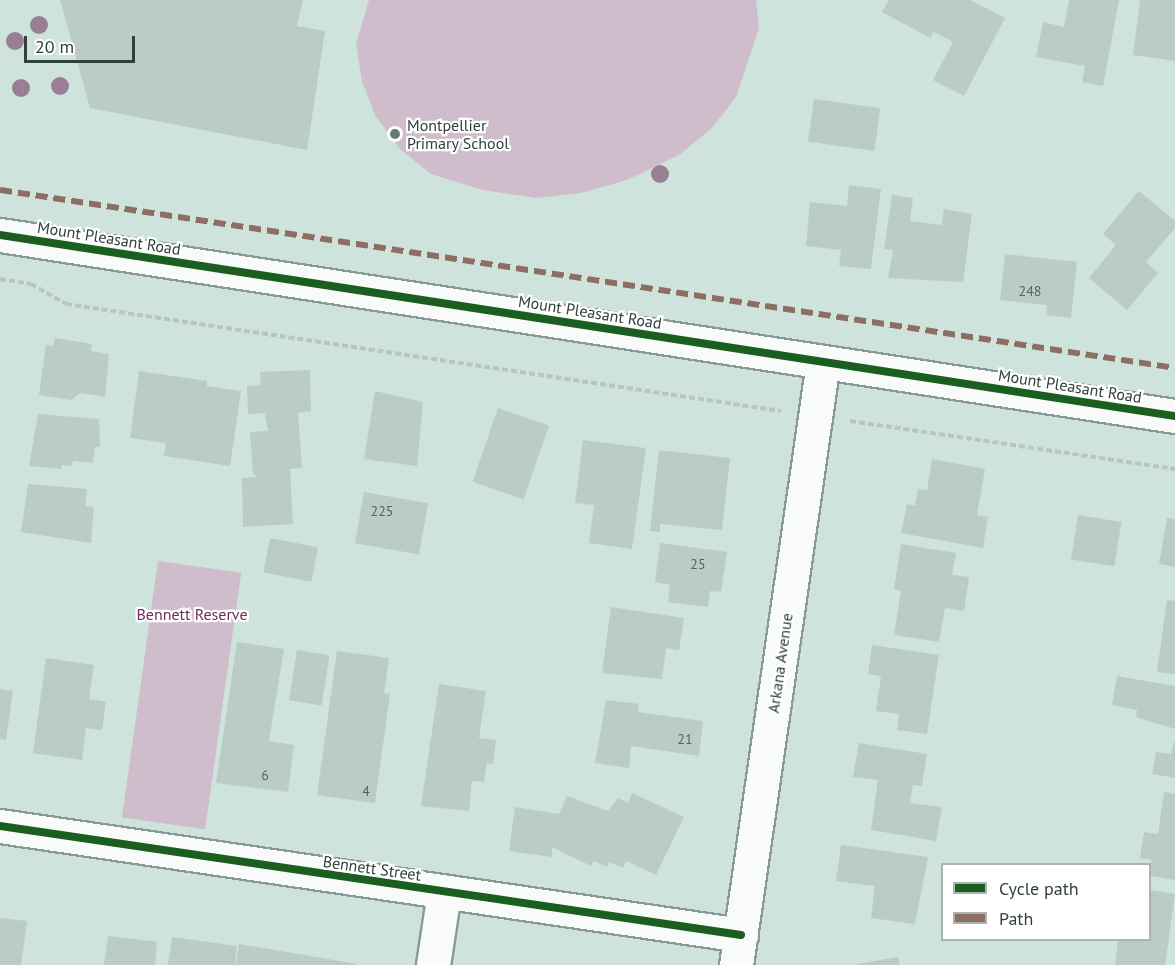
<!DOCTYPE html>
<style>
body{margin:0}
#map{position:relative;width:1175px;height:965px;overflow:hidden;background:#cde3dc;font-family:"PT Sans",sans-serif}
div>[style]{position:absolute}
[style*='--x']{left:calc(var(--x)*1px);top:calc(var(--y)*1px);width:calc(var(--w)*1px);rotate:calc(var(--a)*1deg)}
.green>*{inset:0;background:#cfbdcb;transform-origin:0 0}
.building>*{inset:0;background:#bbccc7;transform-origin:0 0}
.path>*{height:4px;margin-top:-2px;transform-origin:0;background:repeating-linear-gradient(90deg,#bcc4c1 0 6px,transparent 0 9px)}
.roads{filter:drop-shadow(2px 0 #899a94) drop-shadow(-2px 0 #899a94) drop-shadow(0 2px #899a94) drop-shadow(0 -2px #899a94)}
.minor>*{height:33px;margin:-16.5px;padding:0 16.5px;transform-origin:16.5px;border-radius:16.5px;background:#f8fbfa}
.quiet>*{height:6px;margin-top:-3px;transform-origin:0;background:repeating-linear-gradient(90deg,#8d6e63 0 12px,transparent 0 18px)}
.cycleway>*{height:8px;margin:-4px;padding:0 4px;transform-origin:4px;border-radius:4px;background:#1b5e20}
.trees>*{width:18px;height:18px;margin:-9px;border-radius:50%;background:#997e94}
.dots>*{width:16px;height:16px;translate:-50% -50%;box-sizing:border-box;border:3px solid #fff;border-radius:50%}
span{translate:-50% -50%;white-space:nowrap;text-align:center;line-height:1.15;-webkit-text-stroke:4.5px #fff;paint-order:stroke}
.number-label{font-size:14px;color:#53635e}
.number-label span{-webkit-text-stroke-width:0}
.poi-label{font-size:16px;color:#30403b}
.left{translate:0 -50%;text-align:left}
.street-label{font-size:16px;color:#30403b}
.park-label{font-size:16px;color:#6f2b59}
.legend{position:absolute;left:941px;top:863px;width:210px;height:78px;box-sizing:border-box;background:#fff;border:2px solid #acb3b1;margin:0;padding:8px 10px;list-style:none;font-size:18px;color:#30403b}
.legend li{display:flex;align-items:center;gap:12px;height:30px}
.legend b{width:30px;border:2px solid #acb3b1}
.scale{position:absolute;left:24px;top:36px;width:111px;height:27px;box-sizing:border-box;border:3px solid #30403b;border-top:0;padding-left:8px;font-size:18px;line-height:21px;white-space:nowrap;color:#30403b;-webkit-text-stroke:4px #fff;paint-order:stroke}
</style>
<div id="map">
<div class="green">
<i style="clip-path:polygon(369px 0,756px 0,759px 28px,736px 97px,712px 128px,679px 155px,627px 180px,581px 193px,536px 198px,483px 190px,431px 174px,400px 149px,375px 115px,362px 81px,356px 44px)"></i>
<i style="left:158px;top:561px;width:84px;height:259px;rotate:8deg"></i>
</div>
<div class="building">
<i style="clip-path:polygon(60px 0,303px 0,297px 26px,325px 31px,307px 150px,90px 108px)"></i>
<i style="clip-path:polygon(889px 0,970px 0,1005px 18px,964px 96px,933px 80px,953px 42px,934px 32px,930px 38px,882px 12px)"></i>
<i style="clip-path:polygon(1069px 0,1119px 0,1103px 86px,1082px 82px,1085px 66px,1036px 57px,1043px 22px,1064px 27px)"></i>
<i style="clip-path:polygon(1140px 0,1175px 0,1175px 61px,1133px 55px)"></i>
<i style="left:814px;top:99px;width:67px;height:43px;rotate:8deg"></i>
<i style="clip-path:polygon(849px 185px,881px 189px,871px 269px,839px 266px,841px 250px,806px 246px,810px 202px,847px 206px)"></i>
<i style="clip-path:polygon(1139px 191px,1175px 221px,1175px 228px,1146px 262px,1158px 273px,1127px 310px,1089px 278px,1116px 245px,1103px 234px)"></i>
<i style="clip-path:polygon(892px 195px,913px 198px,910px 221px,942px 225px,944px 209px,972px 214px,963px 282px,888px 278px,893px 250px,884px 249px)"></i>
<i style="clip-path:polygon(1005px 254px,1077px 262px,1071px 318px,1046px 315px,1047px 305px,1000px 300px)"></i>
<i style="clip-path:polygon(55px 338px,92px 344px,91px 351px,109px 354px,105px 397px,81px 393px,71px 400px,39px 395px,46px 345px,53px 346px)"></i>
<i style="clip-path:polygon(310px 370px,311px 411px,298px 413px,302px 468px,290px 469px,293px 524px,243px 527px,242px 478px,258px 477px,253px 474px,250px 432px,268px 431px,265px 413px,248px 414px,247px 386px,261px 385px,260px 372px)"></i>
<i style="clip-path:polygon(139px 371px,207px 381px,207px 386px,241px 391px,230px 466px,164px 456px,166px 443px,130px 438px)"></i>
<i style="clip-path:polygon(375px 391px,423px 402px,417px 466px,364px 459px)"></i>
<i style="left:498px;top:408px;width:54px;height:78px;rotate:19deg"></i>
<i style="clip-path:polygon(38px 414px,99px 419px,100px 447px,95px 447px,93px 463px,73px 461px,72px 466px,62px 465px,62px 469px,29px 466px)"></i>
<i style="clip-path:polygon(583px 440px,646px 448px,632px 549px,589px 543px,594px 505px,575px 503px)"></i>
<i style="clip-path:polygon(659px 450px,730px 458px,722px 530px,660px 524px,660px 532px,650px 531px)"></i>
<i style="clip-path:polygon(932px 459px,985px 469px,977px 515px,988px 517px,983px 548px,901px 533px,907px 504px,915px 506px,918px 489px,927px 490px)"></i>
<i style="clip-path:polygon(28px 484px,87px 489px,85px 506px,94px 507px,91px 543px,21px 532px)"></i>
<i style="left:364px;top:492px;width:65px;height:52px;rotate:10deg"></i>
<i style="left:1078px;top:515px;width:44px;height:45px;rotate:9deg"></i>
<i style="clip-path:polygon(1167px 518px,1175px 519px,1175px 567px,1159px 564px)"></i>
<i style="left:270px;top:538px;width:49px;height:35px;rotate:11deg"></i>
<i style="clip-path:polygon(660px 543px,727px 552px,721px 592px,710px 591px,708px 607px,668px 602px,670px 585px,655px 582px)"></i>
<i style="clip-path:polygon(901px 544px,956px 553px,952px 575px,969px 577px,964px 611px,945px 608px,939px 642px,894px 635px,901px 591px,894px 589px)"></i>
<i style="clip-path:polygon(1167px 600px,1175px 601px,1175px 674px,1157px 672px)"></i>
<i style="clip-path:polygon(611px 607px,684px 618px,679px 650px,666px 648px,662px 679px,602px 673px)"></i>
<i style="clip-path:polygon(237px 642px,284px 649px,269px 741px,294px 745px,288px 792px,216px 783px)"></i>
<i style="clip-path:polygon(872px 645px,939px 655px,927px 734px,897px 730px,899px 714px,876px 711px,881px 676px,868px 674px)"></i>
<i style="left:297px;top:650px;width:33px;height:51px;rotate:9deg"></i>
<i style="clip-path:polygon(337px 651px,389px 658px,384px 693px,390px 694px,375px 803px,317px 795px)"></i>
<i style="clip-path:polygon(46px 658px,94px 665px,89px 699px,106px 702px,102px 730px,86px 728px,82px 760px,33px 753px)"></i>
<i style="clip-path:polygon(1117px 676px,1175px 686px,1175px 729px,1136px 717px,1137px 710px,1112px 705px)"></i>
<i style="clip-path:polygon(439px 684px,486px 691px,479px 738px,496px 740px,493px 764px,487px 763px,484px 782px,472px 781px,469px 811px,421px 806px)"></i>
<i style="clip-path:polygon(0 689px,13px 691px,6px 740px,0 739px)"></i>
<i style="clip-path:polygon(606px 700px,639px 704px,638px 712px,703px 721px,699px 756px,631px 746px,629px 768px,595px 763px)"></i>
<i style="clip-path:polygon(1175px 739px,1175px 778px,1152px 774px,1156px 752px,1171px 754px)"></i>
<i style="clip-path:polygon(859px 743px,927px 754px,922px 786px,913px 785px,910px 803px,942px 807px,936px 841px,871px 830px,878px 780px,853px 777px)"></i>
<i style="clip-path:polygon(1164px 792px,1175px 794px,1175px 880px,1150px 876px,1151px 860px,1140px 858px,1144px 832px,1158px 834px)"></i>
<i style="clip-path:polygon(632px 793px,684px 817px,656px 875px,626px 861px,623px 868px,609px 862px,607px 867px,594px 861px,591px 866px,552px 847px,552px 857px,509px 851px,515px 807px,559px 814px,567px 796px,608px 811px,618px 798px,628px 803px)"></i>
<i style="clip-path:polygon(841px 845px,928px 857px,915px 924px,871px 918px,875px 886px,836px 881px)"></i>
<i style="clip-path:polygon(1150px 890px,1175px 894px,1165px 965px,1115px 965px,1118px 940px,1150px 940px)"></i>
<i style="clip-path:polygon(0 918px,27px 921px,21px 965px,0 965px)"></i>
<i style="clip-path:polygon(108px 936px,157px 942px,155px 965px,104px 965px)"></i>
<i style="clip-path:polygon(172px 937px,237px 946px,235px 965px,168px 965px)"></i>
<i style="clip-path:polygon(239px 944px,357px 964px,357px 965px,236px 965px)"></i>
<i style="clip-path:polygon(898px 957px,900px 965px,857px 965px,857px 964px)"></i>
</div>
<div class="path">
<i style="--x:0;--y:279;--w:31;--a:9"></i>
<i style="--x:31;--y:284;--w:40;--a:29.7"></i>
<i style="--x:66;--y:304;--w:723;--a:8.51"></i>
<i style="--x:850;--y:421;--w:329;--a:8.4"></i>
</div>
<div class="roads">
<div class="minor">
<i style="--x:0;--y:235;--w:1189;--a:8.76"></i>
<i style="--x:0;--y:826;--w:749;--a:8.37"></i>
<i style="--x:433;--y:965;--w:74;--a:-81.4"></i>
<i style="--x:736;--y:965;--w:609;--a:-81.79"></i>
</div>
</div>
<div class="quiet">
<i style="--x:0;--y:190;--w:1188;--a:8.61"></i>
</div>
<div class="cycleway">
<i style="--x:0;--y:235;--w:1189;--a:8.76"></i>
<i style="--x:0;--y:826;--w:749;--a:8.37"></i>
</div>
<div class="trees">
<i style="left:39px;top:25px"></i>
<i style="left:15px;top:41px"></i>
<i style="left:60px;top:86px"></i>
<i style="left:21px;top:88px"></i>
<i style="left:660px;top:174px"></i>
</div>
<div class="dots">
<i style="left:395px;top:134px;background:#677973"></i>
</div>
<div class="number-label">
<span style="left:1030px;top:291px">248</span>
<span style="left:382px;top:511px">225</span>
<span style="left:698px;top:564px">25</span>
<span style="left:685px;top:739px">21</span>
<span style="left:265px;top:775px">6</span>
<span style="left:366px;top:791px">4</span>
</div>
<div class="poi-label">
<span class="left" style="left:407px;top:134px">Montpellier<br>Primary School</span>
</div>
<div class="street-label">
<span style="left:109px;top:238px;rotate:9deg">Mount Pleasant Road</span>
<span style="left:590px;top:312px;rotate:9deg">Mount Pleasant Road</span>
<span style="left:1070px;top:386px;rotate:9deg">Mount Pleasant Road</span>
<span style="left:780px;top:663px;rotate:-82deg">Arkana Avenue</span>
<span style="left:372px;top:868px;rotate:8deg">Bennett Street</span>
</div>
<div class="park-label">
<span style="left:192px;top:614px">Bennett Reserve</span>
</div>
<ul class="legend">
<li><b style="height:8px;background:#1b5e20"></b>Cycle path</li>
<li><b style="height:8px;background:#8d6e63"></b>Path</li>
</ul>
<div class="scale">20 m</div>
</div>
